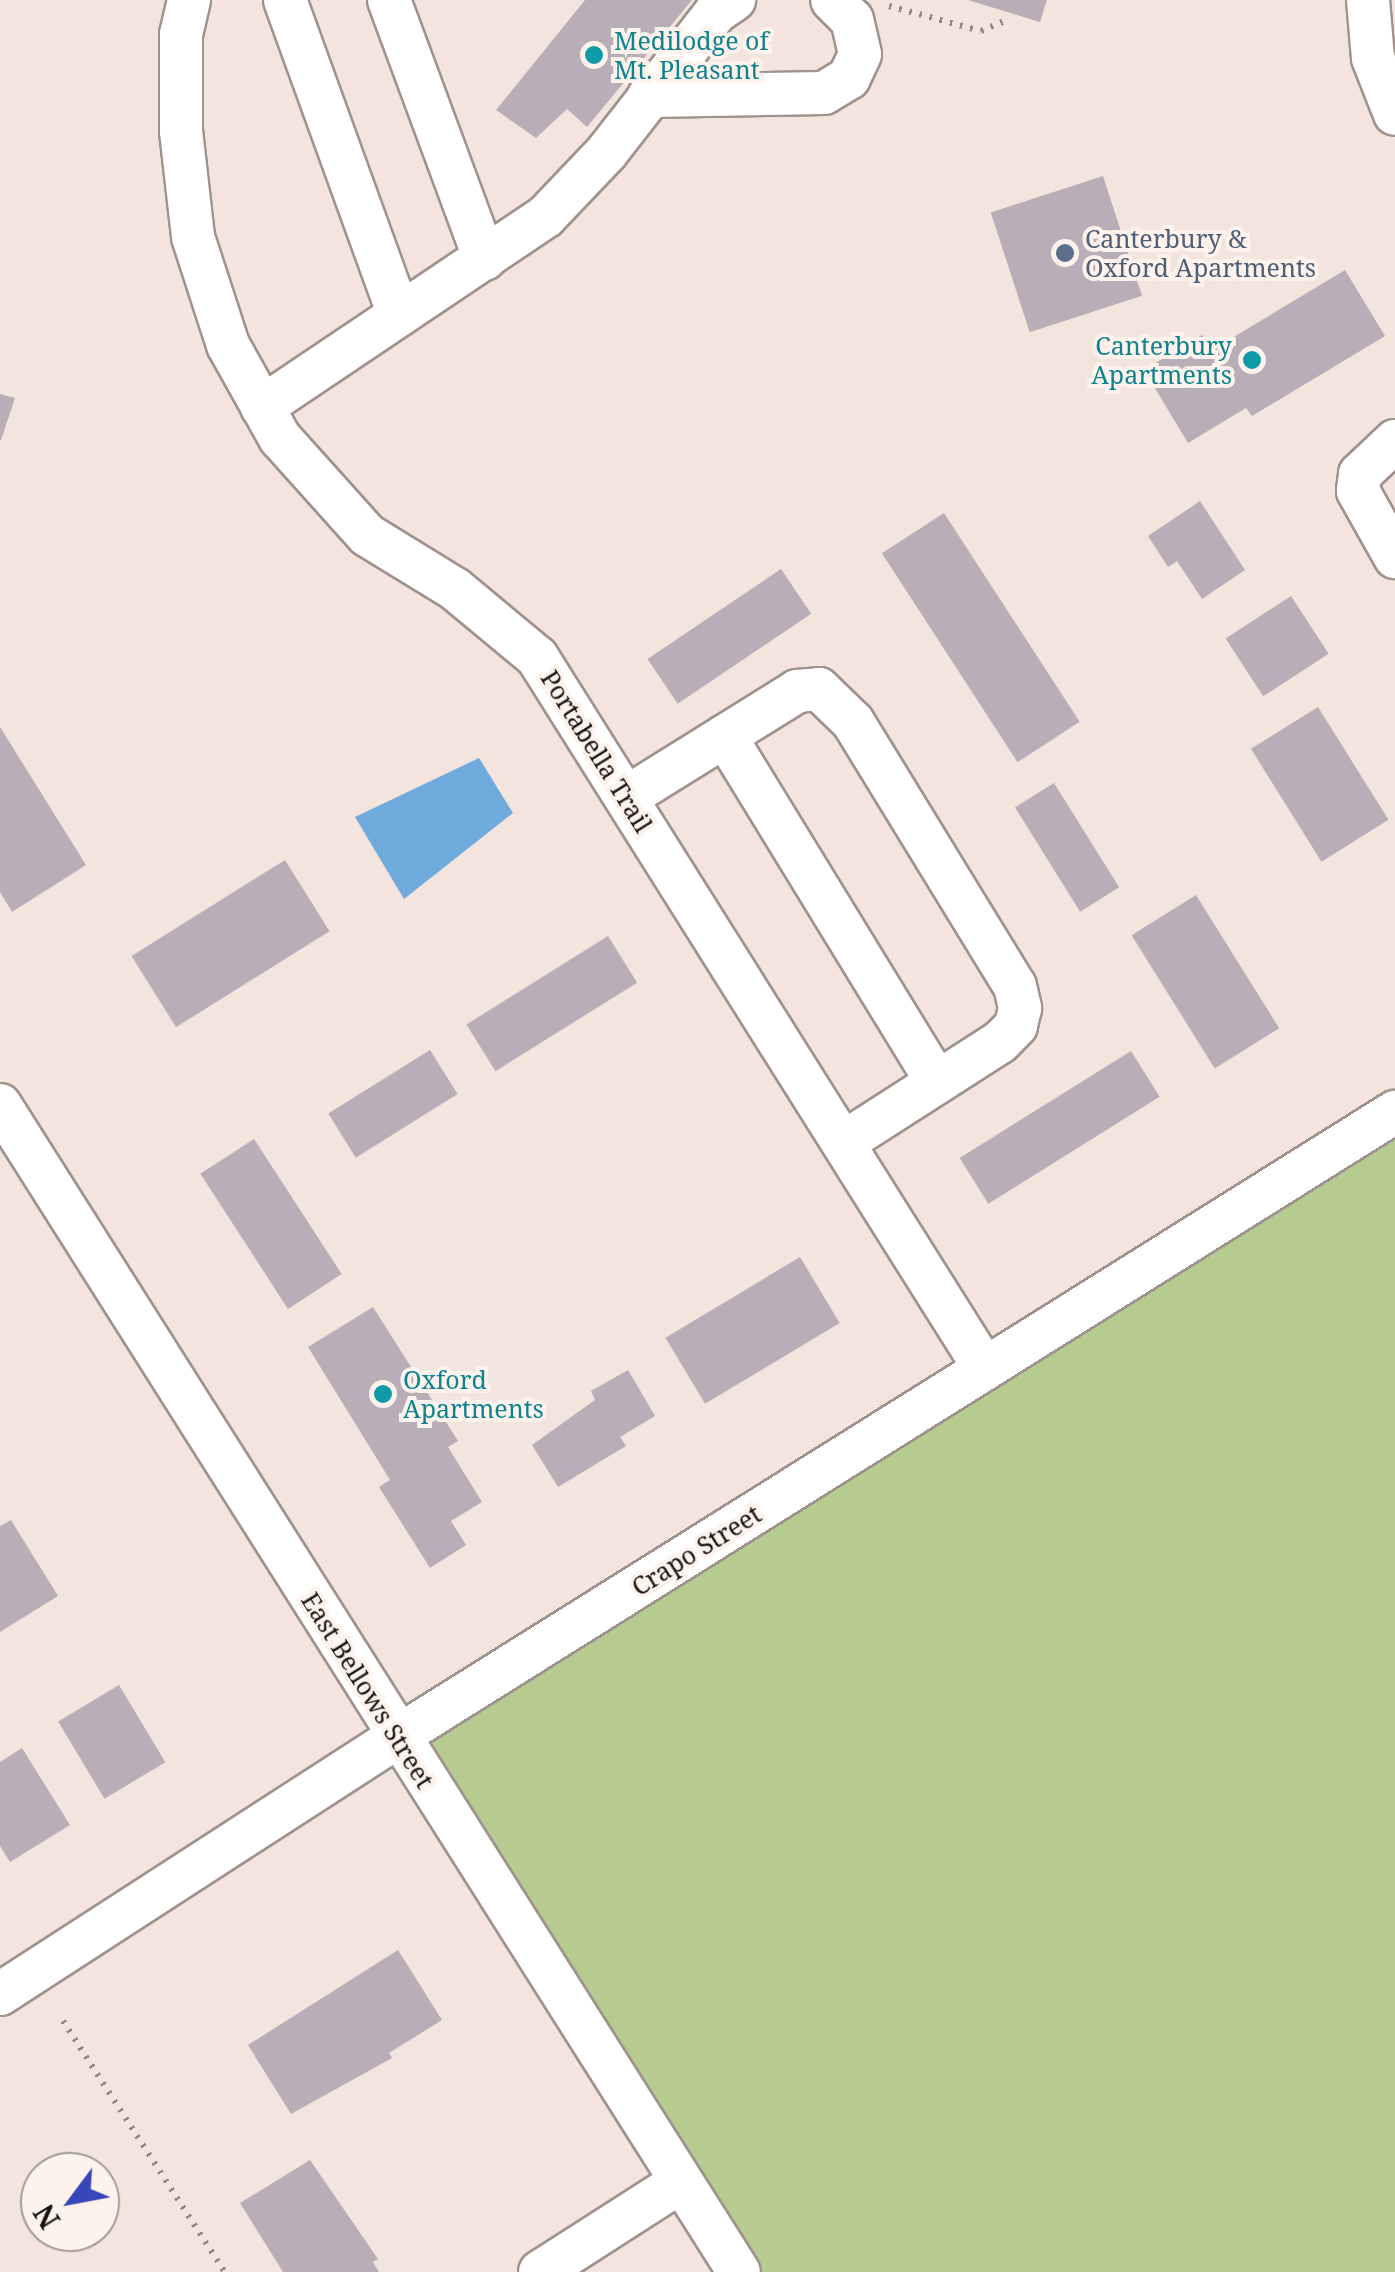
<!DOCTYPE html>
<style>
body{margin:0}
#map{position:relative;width:1395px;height:2272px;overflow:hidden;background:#f3e4de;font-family:"Noto Serif",serif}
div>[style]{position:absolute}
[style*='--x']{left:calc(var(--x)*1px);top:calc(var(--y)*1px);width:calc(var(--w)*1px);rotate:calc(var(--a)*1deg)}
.green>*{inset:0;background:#b6cb8f}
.water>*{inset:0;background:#6faadc}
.building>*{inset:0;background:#b9adb7;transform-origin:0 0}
.path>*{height:6px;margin-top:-3px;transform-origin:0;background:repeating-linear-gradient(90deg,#928783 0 2.5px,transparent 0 10.5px)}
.roads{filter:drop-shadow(2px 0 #a0928d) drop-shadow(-2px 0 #a0928d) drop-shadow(0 2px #a0928d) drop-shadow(0 -2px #a0928d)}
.minor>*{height:42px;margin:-21px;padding:0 21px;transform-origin:21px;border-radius:21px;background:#fff}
.dots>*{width:28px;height:28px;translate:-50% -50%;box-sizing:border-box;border:5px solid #fef2ed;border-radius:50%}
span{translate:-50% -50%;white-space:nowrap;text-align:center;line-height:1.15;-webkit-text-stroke:8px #fef2ed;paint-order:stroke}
.culture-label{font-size:25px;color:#0d838f}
.left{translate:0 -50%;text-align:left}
.right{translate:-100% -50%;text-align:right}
.service-label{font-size:25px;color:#4e5e75}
.street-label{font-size:25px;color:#181311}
.north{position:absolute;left:20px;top:2152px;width:100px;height:100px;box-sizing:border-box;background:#fef2ed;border:2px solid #a29995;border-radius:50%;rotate:238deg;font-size:28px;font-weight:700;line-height:40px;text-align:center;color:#181311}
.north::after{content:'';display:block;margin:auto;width:35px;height:45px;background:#3747ba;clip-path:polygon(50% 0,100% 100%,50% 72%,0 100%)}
</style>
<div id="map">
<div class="green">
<i style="clip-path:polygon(1395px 1112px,1395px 2272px,738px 2272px,397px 1737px)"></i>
</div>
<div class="water">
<i style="clip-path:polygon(479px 758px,513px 813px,404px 899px,355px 817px)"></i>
</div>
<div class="building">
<i style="clip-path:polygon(585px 0,692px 0,587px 127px,567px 109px,536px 138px,496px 110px)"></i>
<i style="clip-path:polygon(968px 0,1047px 0,1040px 22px)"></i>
<i style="left:1103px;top:176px;width:126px;height:118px;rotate:72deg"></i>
<i style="clip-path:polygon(1345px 270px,1385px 336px,1252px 416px,1246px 408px,1188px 443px,1144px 370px,1202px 335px,1212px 350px)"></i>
<i style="clip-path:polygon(0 394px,15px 398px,1px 440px,0 440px)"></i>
<i style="clip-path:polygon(1200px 501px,1245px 570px,1202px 599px,1177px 561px,1168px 567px,1148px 536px)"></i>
<i style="left:944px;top:513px;width:249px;height:74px;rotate:57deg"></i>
<i style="left:781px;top:569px;width:54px;height:161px;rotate:56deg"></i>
<i style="left:1291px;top:596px;width:69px;height:78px;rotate:57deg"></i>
<i style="left:1318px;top:707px;width:133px;height:79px;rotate:58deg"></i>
<i style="clip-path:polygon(0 727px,86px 865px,12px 912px,0 892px)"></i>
<i style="left:1054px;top:783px;width:123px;height:46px;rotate:58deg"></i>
<i style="left:285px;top:860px;width:84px;height:181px;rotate:58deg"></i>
<i style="left:1196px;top:895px;width:157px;height:76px;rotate:58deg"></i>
<i style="left:608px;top:936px;width:55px;height:167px;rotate:58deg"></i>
<i style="left:430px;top:1050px;width:52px;height:120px;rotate:58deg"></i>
<i style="left:1131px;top:1051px;width:54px;height:202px;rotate:58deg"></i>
<i style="left:254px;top:1139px;width:161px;height:64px;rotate:57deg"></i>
<i style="left:800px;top:1257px;width:77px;height:157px;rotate:59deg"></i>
<i style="clip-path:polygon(373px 1307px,458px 1441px,448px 1447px,482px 1502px,451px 1521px,466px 1545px,430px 1568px,379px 1487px,390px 1480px,308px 1347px)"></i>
<i style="clip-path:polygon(628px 1370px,655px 1416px,620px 1437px,626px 1446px,558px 1487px,532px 1445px,595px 1400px,591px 1391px)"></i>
<i style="clip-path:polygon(11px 1520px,58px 1596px,0 1632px,0 1526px)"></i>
<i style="left:119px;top:1685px;width:90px;height:71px;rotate:59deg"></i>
<i style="clip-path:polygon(22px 1748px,70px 1825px,10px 1862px,0 1846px,0 1762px)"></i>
<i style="clip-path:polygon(398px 1950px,442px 2020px,389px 2053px,392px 2058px,291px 2114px,248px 2045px)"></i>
<i style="clip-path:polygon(310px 2160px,378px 2259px,373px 2262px,379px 2272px,283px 2272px,240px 2203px)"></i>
</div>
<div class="path">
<i style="--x:889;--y:6;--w:95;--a:15.2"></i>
<i style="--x:981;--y:31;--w:28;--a:-23"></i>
<i style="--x:63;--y:2021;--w:299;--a:57.2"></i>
</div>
<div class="roads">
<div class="minor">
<i style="--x:189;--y:0;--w:35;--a:103"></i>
<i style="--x:181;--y:34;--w:97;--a:90"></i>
<i style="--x:181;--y:131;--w:107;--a:83.5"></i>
<i style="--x:193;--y:237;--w:114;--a:72"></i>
<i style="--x:228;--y:345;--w:107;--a:60.8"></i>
<i style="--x:280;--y:438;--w:130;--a:48.1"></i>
<i style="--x:367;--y:535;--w:103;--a:31.5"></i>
<i style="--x:455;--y:589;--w:107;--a:39.7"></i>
<i style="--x:537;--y:657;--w:841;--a:57.82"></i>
<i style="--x:285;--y:0;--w:335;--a:70.1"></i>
<i style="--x:389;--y:0;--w:276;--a:69.7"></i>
<i style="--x:1368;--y:0;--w:58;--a:85.1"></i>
<i style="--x:1373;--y:58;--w:60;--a:68.6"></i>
<i style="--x:649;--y:96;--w:175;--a:-1"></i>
<i style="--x:824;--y:93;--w:29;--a:-31"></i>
<i style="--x:849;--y:78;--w:26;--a:-65"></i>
<i style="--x:860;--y:54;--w:35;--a:-103"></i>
<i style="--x:852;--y:20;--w:28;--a:-135"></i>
<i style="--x:262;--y:407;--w:342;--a:-33.9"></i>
<i style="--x:546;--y:216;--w:87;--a:-46.4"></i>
<i style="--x:606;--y:153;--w:179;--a:-52"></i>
<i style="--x:716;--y:12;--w:22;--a:-34"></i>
<i style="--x:1395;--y:441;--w:48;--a:136.7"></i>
<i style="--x:1360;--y:474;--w:17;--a:97"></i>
<i style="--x:1358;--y:491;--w:76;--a:60.7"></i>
<i style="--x:725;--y:736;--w:406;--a:58.5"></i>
<i style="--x:627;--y:797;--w:200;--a:-31.9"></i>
<i style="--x:797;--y:691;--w:22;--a:-5"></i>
<i style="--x:819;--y:689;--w:47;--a:44.1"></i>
<i style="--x:853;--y:722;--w:310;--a:58.5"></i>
<i style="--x:1015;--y:986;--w:23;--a:77"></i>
<i style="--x:1020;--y:1008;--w:18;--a:103"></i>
<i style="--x:1016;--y:1026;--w:23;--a:135"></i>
<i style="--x:1000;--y:1042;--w:183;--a:147.3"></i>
<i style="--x:0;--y:1105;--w:1381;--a:57.66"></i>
<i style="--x:0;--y:1994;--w:473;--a:-32.9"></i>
<i style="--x:397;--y:1737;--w:1178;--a:-32.06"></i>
<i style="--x:540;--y:2272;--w:166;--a:-32.7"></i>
</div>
</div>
<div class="dots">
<i style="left:594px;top:55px;background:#0f9aa8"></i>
<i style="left:1065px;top:253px;background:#5c6f8a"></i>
<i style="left:1252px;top:360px;background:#0f9aa8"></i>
<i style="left:383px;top:1394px;background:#0f9aa8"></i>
</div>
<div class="culture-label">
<span class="left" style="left:614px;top:55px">Medilodge of<br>Mt. Pleasant</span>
<span class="right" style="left:1232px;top:360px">Canterbury<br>Apartments</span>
<span class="left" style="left:403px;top:1394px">Oxford<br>Apartments</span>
</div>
<div class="service-label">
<span class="left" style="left:1085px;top:253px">Canterbury &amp;<br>Oxford Apartments</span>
</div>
<div class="street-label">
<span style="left:597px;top:751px;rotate:58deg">Portabella Trail</span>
<span style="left:696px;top:1550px;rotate:-32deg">Crapo Street</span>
<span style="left:368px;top:1690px;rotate:58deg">East Bellows Street</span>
</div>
<div class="north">N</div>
</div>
